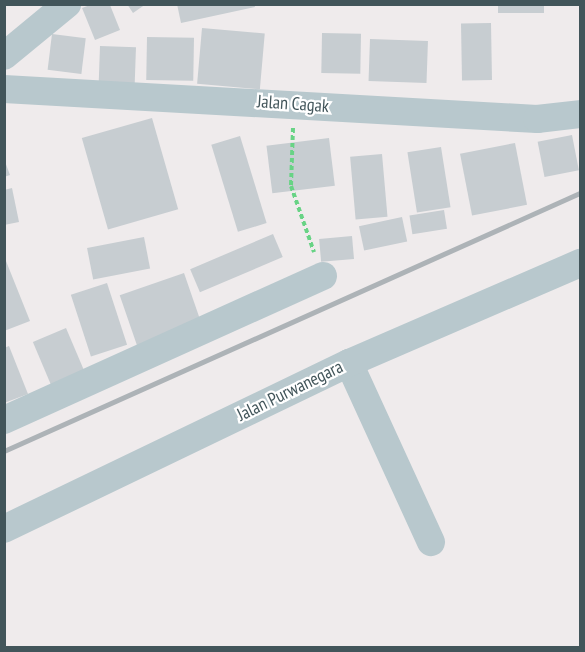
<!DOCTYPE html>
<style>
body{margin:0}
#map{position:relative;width:585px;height:652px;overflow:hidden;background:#efebec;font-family:"PT Sans Narrow",sans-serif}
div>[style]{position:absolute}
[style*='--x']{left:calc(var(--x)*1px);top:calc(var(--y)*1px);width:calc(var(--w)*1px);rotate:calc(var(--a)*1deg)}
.building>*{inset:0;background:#c7cdd1;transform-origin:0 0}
.path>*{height:4px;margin-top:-2px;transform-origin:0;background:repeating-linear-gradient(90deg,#68d385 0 4.5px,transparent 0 7.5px)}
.minor>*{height:28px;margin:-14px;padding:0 14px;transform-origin:14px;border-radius:14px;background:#b8c8cd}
.rail>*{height:4.5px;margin:-2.25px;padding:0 2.25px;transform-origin:2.25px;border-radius:2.25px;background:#adb3b7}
span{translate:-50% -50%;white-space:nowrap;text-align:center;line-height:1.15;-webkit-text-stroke:4.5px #fff;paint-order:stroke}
.street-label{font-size:18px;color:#42555a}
.frame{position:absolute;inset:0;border:6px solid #42555a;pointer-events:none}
</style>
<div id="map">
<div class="building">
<i style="clip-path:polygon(127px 4px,146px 4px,133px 13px)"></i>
<i style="clip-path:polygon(177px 4px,254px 4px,255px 7px,181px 23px)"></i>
<i style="left:498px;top:4px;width:46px;height:9px"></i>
<i style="clip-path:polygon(90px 5px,110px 5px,120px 30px,95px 40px,82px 8px)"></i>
<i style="left:491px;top:23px;width:57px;height:30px;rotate:89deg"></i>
<i style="left:202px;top:28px;width:63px;height:56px;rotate:5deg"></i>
<i style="left:322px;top:33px;width:39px;height:40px;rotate:1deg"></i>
<i style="left:52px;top:34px;width:34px;height:36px;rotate:7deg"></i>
<i style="left:147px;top:37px;width:47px;height:43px;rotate:1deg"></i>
<i style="left:370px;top:39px;width:58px;height:42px;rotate:2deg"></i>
<i style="left:100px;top:46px;width:36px;height:37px;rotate:2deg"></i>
<i style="left:152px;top:118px;width:95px;height:73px;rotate:74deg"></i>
<i style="left:572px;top:135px;width:36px;height:35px;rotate:79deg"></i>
<i style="left:240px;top:136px;width:91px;height:30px;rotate:73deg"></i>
<i style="left:329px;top:138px;width:48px;height:63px;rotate:83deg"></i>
<i style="left:515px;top:143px;width:63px;height:56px;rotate:79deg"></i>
<i style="left:441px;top:147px;width:61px;height:34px;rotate:81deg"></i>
<i style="left:382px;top:154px;width:63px;height:32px;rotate:85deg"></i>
<i style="clip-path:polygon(4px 159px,10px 175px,4px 177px)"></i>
<i style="clip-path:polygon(12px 188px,19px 222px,4px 225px,4px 190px)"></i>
<i style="left:444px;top:210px;width:19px;height:35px;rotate:81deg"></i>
<i style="left:402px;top:217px;width:25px;height:44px;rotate:78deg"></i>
<i style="left:273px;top:234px;width:25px;height:90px;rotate:67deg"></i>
<i style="left:352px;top:236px;width:23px;height:33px;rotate:85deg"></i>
<i style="left:144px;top:237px;width:32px;height:58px;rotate:79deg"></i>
<i style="clip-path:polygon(4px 256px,30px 321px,4px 331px)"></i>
<i style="left:184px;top:273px;width:67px;height:68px;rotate:71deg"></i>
<i style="left:107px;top:283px;width:65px;height:38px;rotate:72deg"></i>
<i style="left:66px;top:328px;width:65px;height:36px;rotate:67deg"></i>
<i style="clip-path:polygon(9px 346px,28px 394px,4px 403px,4px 348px)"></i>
</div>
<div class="path">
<i style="--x:293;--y:128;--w:58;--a:92"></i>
<i style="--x:291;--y:186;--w:70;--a:70.8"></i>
</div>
<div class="minor">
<i style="--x:4;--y:56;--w:82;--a:-39.5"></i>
<i style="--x:4;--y:89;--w:534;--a:3.22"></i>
<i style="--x:537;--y:119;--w:43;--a:-6.6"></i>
<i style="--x:349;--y:363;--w:197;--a:65.4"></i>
<i style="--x:4;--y:420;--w:350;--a:-24.3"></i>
<i style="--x:4;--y:529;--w:383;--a:-25.7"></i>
<i style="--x:349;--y:363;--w:252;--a:-23.4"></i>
</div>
<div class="rail">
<i style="--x:4;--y:451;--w:631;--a:-24.13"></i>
</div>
<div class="street-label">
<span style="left:293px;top:104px;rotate:4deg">Jalan Cagak</span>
<span style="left:290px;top:391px;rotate:-26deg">Jalan Purwanegara</span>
</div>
<div class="frame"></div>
</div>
